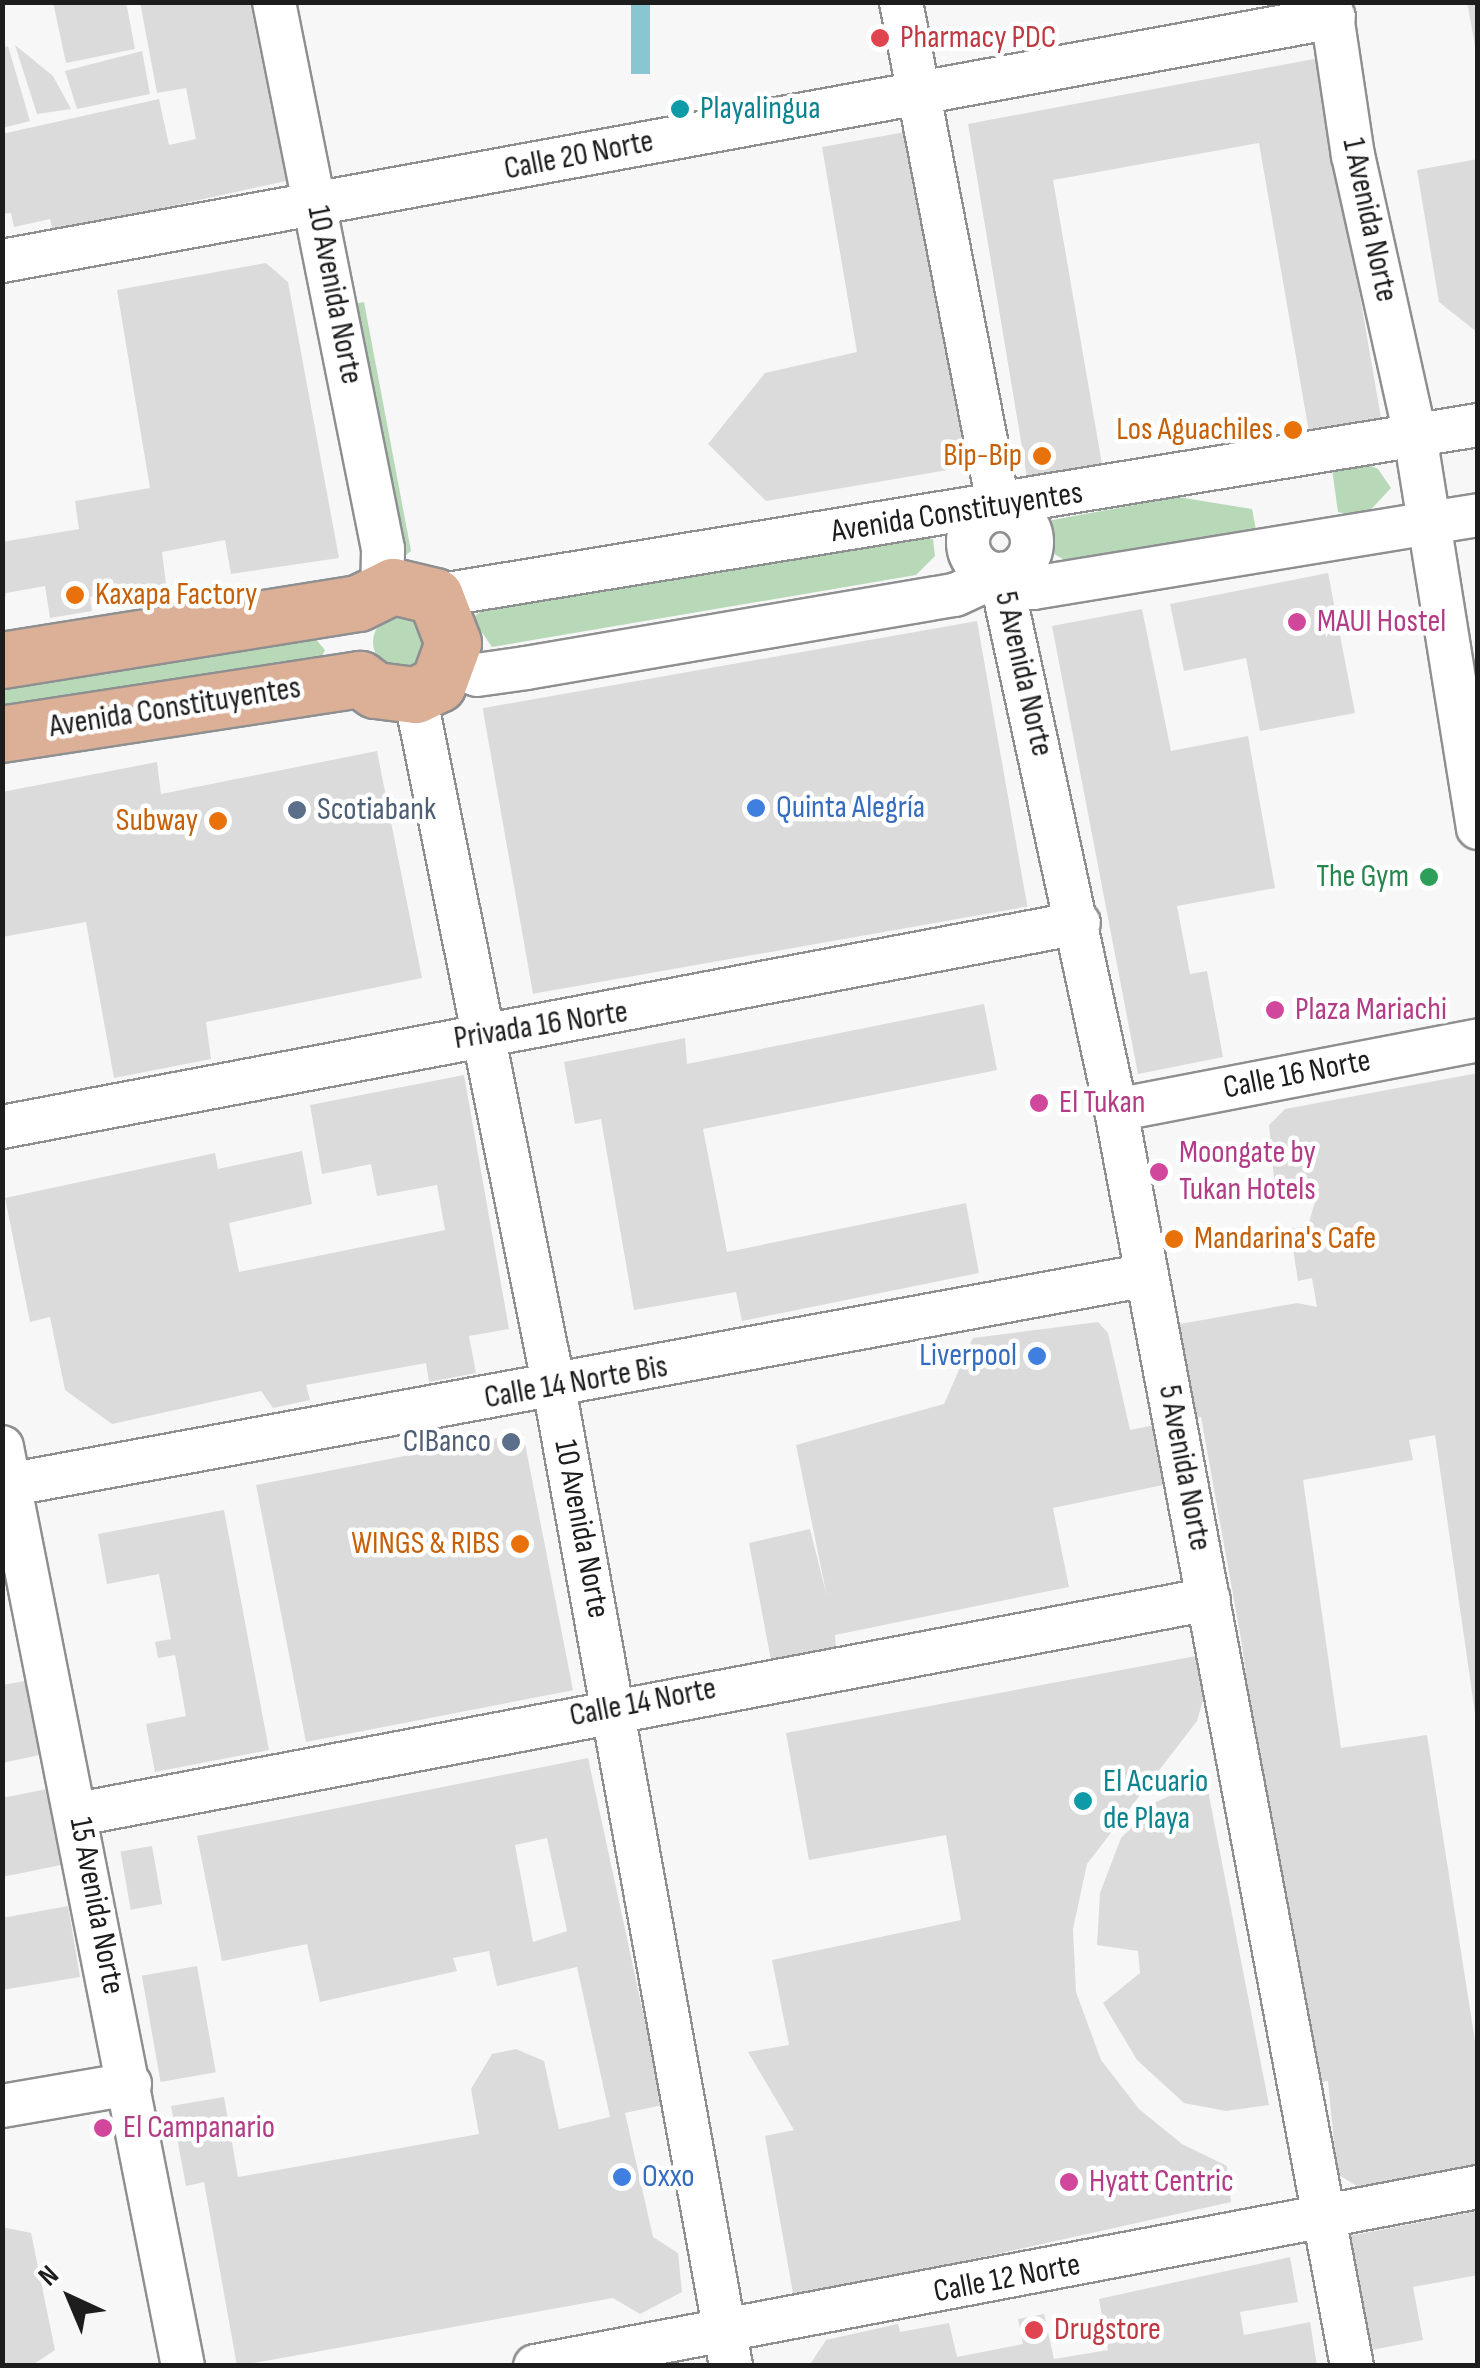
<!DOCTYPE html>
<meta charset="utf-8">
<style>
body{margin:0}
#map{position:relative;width:1480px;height:2368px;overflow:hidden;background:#f7f7f8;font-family:"Sofia Sans Condensed",sans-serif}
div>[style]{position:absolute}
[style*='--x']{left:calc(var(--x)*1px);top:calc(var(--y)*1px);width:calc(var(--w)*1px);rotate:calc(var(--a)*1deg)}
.green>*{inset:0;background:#b8d9b7}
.round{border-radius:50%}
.water>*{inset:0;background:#8ac6d1;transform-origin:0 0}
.building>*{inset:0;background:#dbdbdc;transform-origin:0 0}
.roads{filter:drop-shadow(2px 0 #8e8f90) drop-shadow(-2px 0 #8e8f90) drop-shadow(0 2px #8e8f90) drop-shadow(0 -2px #8e8f90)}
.minor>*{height:42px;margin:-21px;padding:0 21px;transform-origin:21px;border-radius:21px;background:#fff}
.minor>.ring{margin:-21px;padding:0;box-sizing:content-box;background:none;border:42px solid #fff;border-radius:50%}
.major>*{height:55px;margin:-27.5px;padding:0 27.5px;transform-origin:27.5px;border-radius:27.5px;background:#dbb097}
.dots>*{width:28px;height:28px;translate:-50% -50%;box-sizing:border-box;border:5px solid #fff;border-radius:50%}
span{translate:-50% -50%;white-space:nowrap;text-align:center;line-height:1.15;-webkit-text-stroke:9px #fff;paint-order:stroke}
.health-label{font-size:32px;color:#be3a42}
.left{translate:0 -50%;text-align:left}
.culture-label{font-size:32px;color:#0d838f}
.street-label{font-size:32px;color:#1d1d1d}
.food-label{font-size:32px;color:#c56008}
.right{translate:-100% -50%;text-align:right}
.hotel-label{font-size:32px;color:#b23c85}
.shop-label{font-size:32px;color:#366cbe}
.service-label{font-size:32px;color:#4e5e75}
.leisure-label{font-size:32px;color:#27864d}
.frame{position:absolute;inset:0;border:5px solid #1d1d1d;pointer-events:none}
.north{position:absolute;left:20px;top:2248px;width:100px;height:100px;-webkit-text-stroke:8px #fff;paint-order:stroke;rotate:316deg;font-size:28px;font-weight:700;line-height:40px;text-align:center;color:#1d1d1d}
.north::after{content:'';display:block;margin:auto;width:35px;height:45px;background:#1d1d1d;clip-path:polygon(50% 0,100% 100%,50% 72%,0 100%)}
</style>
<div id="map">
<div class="green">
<i style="clip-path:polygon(364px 302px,411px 551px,404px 557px,354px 304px)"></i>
<i style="clip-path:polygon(1353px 458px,1378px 469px,1391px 488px,1363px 518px,1338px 512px,1331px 462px)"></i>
<i style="clip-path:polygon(1178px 497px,1252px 509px,1256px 530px,1070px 563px,1049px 551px,1052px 520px)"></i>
<i style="clip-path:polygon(903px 533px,933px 539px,935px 556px,916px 575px,492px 647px,472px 618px,488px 606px)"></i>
<i class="round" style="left:373px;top:615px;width:54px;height:54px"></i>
<i style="clip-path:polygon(314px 637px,325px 650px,320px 660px,3px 710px,3px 682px)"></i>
</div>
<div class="water">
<i style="left:631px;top:3px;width:19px;height:71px"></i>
</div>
<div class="building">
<i style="clip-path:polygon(53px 2px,126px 2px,135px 49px,66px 63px)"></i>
<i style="clip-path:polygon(140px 2px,250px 2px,286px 181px,53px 232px,50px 219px,14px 227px,11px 213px,2px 214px,2px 134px,159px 99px,169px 145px,196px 139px,186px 88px,157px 93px)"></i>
<i style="clip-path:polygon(1467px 2px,1478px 2px,1478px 51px,1476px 51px)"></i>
<i style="clip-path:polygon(15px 45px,53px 76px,71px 109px,37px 114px)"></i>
<i style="clip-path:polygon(8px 46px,30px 121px,2px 128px,2px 48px)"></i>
<i style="clip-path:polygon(142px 51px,150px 94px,77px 109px,65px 71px)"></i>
<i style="clip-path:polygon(1319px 58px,1381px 418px,1309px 432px,1259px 143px,1053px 180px,1104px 476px,1029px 489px,968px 124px)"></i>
<i style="clip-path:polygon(916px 130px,971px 466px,766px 501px,708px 444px,765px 373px,857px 352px,822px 147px)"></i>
<i style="clip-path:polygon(1478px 159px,1478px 333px,1439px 302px,1417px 170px)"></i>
<i style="clip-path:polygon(266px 263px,288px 282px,339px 558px,231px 574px,225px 540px,162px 552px,166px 584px,90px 597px,92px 611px,50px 618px,45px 586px,6px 593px,2px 607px,2px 542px,79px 529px,75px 501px,150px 488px,117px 290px)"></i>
<i style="clip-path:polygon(1328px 573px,1355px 713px,1260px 731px,1246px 658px,1184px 671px,1170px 604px)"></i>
<i style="clip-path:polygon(1142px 609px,1171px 751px,1248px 736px,1275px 888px,1177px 906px,1190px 974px,1207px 971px,1223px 1057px,1138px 1074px,1052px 626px)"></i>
<i style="left:977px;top:621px;width:290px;height:502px;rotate:80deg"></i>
<i style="clip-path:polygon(377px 751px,422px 978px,206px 1022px,211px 1059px,114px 1078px,86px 922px,2px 937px,2px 792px,157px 762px,161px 794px)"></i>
<i style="clip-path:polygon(984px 1004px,997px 1070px,703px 1129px,727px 1252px,966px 1203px,979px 1273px,742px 1321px,736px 1292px,634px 1310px,601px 1119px,575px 1124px,564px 1062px,685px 1038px,687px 1064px)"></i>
<i style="clip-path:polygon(1478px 1073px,1478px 1734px,1435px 1435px,1409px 1440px,1413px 1460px,1303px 1480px,1341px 1748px,1427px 1735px,1478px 2060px,1478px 2166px,1362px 2189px,1337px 2174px,1328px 2081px,1303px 2085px,1241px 1639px,1201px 1417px,1185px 1418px,1169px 1326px,1297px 1303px,1317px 1307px,1312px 1278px,1298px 1281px,1290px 1229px,1308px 1226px,1316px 1198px,1303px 1198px,1299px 1181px,1274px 1179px,1269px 1125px,1285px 1109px)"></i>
<i style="clip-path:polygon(464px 1075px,509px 1329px,469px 1336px,476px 1373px,429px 1382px,426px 1363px,306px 1385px,310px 1400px,273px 1408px,261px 1391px,112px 1424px,65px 1390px,50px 1317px,30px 1322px,5px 1198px,215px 1153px,218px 1169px,302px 1151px,312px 1204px,229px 1223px,239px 1272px,445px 1230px,437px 1185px,377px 1196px,371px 1164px,322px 1174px,310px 1105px)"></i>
<i style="clip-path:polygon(1098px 1322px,1108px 1333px,1130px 1430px,1155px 1425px,1168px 1484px,1053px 1508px,1069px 1587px,835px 1635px,836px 1651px,772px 1666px,749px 1543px,810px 1529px,827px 1597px,796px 1445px,944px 1404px,973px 1338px)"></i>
<i style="left:523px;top:1433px;width:262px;height:272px;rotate:79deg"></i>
<i style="clip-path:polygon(224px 1510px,269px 1750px,155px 1772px,146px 1724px,186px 1716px,175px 1655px,158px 1658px,155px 1642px,171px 1639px,159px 1574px,107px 1584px,98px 1534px)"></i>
<i style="clip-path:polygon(1196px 1656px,1204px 1697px,1197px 1721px,1087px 1864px,1073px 1929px,1076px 1992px,1101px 2060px,1139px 2109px,1182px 2144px,1227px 2166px,1231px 2202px,794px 2299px,765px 2136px,794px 2130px,748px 2052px,789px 2045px,772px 1960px,961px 1920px,946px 1835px,809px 1860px,786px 1733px)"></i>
<i style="clip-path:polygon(31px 1680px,44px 1754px,2px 1763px,2px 1685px)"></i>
<i style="clip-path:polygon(evenodd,588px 1758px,663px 2105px,625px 2113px,653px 2237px,678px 2253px,682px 2292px,640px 2314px,613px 2298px,237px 2366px,204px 2182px,186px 2186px,171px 2106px,224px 2097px,238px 2177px,479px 2134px,471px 2089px,492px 2054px,516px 2049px,544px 2061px,559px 2129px,610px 2117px,577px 1967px,497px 1986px,489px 1951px,453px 1958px,457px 1971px,320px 2002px,307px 1944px,222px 1961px,197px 1836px,588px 1758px,547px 1838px,567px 1931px,533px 1942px,515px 1845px,547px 1838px)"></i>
<i style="clip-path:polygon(1206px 1780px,1269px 2105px,1226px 2111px,1184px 2103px,1137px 2060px,1103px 2003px,1140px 1973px,1138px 1951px,1097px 1945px,1100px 1893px,1121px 1838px,1156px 1802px)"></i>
<i style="clip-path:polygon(47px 1789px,61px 1865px,2px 1877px,2px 1798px)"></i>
<i style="left:152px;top:1846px;width:59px;height:32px;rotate:80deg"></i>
<i style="clip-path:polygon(68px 1906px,80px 1977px,2px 1990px,2px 1918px)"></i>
<i style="left:197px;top:1966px;width:108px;height:56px;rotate:80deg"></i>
<i style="clip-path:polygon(1478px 2211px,1478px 2275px,1413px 2287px,1423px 2340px,1366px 2351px,1344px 2237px)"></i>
<i style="clip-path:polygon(2px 2227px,31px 2233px,55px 2350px,31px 2366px,2px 2366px)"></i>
<i style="clip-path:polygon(1290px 2257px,1298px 2302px,1240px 2312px,1244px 2335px,1310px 2322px,1317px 2366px,809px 2366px,826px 2340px,898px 2324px,900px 2332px,949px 2323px,957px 2357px,1023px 2344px,1018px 2319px,1044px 2314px,1054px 2359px,1108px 2350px,1099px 2299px)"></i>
</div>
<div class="roads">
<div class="minor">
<i style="--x:274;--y:2;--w:558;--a:78.73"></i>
<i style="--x:383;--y:549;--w:39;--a:91"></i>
<i style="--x:901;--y:2;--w:515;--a:79.04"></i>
<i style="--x:1330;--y:2;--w:155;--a:81.5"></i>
<i style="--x:1353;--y:155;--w:287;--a:77.5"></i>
<i style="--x:1415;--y:435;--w:398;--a:80.9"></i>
<i style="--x:2;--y:261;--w:1354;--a:-10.38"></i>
<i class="ring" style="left:968px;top:510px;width:22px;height:22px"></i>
<i style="--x:1000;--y:574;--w:548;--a:77.79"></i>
<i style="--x:1116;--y:1110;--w:1278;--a:79.36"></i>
<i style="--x:435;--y:596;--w:1057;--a:-9.31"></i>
<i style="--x:450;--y:666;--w:28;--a:18"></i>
<i style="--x:477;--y:675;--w:49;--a:-8.1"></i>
<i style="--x:526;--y:668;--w:435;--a:-9.7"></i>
<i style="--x:955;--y:595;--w:50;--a:-25"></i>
<i style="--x:1000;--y:574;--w:36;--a:23"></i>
<i style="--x:1033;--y:588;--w:451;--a:-9.3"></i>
<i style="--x:415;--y:695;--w:706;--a:78.64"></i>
<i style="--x:554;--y:1387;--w:995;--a:79.75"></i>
<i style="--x:1116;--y:1110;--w:369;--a:-10.9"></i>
<i style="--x:2;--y:1127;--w:1096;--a:-10.73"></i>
<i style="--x:2;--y:1447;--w:937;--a:78.86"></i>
<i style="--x:2;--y:1486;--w:1164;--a:-10.44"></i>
<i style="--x:78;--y:1814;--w:1151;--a:-10.76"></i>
<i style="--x:2;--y:2106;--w:130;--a:-9.8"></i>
<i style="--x:535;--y:2366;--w:960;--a:-10.75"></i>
</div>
<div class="major">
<i style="--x:2;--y:660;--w:361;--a:-9.1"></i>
<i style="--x:358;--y:603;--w:39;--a:-26"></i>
<i style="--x:393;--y:586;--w:43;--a:13.4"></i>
<i style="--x:435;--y:596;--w:50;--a:69"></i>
<i style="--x:453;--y:643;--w:44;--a:110.1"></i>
<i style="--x:438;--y:684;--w:25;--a:154"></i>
<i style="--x:415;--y:695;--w:40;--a:-172.9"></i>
<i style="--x:375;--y:690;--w:19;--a:-144"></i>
<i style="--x:360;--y:679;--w:362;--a:171.3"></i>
</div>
</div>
<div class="dots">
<i style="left:880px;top:38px;background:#e0444e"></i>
<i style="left:680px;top:109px;background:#0f9aa8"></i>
<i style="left:1293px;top:430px;background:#e8710a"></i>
<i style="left:1042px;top:456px;background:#e8710a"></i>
<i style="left:75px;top:595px;background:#e8710a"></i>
<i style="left:1297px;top:622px;background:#d1479c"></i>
<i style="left:756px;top:808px;background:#3f7fe0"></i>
<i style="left:297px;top:810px;background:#5c6f8a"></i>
<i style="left:218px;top:821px;background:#e8710a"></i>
<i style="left:1429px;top:877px;background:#2e9e5b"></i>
<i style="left:1275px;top:1010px;background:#d1479c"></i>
<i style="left:1039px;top:1103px;background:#d1479c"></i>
<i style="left:1159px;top:1172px;background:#d1479c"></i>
<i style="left:1174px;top:1239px;background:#e8710a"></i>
<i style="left:1037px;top:1356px;background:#3f7fe0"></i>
<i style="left:511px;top:1442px;background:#5c6f8a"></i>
<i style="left:520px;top:1544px;background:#e8710a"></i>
<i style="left:1083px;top:1801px;background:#0f9aa8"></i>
<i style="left:103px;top:2128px;background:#d1479c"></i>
<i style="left:622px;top:2177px;background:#3f7fe0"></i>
<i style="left:1069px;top:2182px;background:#d1479c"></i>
<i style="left:1034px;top:2330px;background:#e0444e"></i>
</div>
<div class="health-label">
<span class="left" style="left:900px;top:38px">Pharmacy PDC</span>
<span class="left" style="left:1054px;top:2330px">Drugstore</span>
</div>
<div class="culture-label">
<span class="left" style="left:700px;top:109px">Playalingua</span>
<span class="left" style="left:1103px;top:1801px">El Acuario<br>de Playa</span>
</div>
<div class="street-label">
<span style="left:579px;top:156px;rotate:-11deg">Calle 20 Norte</span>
<span style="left:1369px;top:220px;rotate:78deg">1 Avenida Norte</span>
<span style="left:334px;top:295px;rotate:79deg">10 Avenida Norte</span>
<span style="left:957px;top:513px;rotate:-9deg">Avenida Constituyentes</span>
<span style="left:1023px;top:674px;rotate:77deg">5 Avenida Norte</span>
<span style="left:175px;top:708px;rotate:-9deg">Avenida Constituyentes</span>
<span style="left:541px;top:1026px;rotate:-9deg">Privada 16 Norte</span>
<span style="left:1297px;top:1075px;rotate:-11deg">Calle 16 Norte</span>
<span style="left:576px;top:1383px;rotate:-10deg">Calle 14 Norte Bis</span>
<span style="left:1184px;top:1468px;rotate:79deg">5 Avenida Norte</span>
<span style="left:581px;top:1529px;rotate:79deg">10 Avenida Norte</span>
<span style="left:643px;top:1703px;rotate:-11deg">Calle 14 Norte</span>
<span style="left:96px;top:1906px;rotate:79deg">15 Avenida Norte</span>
<span style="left:1007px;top:2279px;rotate:-11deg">Calle 12 Norte</span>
</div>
<div class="food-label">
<span class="right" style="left:1273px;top:430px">Los Aguachiles</span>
<span class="right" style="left:1022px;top:456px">Bip-Bip</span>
<span class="left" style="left:95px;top:595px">Kaxapa Factory</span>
<span class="right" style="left:198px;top:821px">Subway</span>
<span class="left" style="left:1194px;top:1239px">Mandarina's Cafe</span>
<span class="right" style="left:500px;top:1544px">WINGS &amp; RIBS</span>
</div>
<div class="hotel-label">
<span class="left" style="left:1317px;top:622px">MAUI Hostel</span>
<span class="left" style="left:1295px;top:1010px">Plaza Mariachi</span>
<span class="left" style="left:1059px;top:1103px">El Tukan</span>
<span class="left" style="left:1179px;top:1172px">Moongate by<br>Tukan Hotels</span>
<span class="left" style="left:123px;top:2128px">El Campanario</span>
<span class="left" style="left:1089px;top:2182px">Hyatt Centric</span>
</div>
<div class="shop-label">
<span class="left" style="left:776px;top:808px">Quinta Alegría</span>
<span class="right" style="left:1017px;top:1356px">Liverpool</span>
<span class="left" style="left:642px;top:2177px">Oxxo</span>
</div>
<div class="service-label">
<span class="left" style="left:317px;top:810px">Scotiabank</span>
<span class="right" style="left:491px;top:1442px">CIBanco</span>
</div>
<div class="leisure-label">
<span class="right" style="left:1409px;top:877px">The Gym</span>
</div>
<div class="frame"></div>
<div class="north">N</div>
</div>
